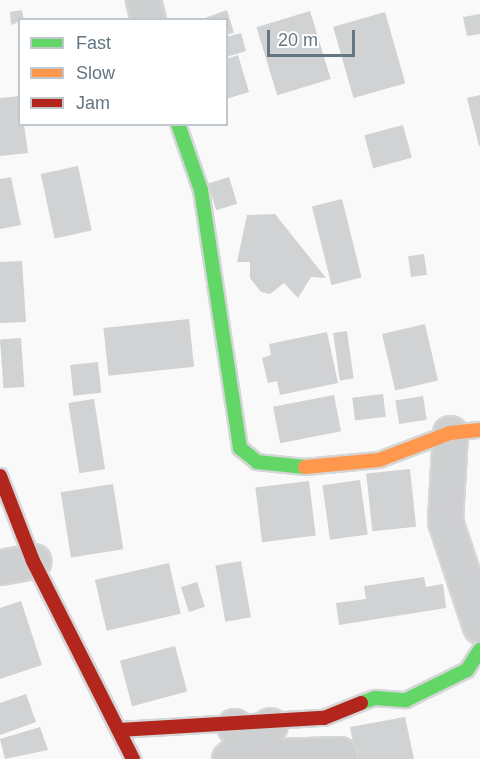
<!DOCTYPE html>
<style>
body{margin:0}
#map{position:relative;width:480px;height:759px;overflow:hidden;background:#f9f9f9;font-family:Arial,sans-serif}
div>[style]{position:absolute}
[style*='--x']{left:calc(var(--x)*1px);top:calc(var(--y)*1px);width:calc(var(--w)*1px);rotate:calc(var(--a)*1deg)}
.building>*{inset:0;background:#d0d2d3;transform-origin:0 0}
.roads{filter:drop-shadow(2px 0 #d5d6d7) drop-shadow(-2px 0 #d5d6d7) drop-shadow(0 2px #d5d6d7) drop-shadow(0 -2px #d5d6d7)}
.street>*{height:33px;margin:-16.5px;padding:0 16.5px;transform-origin:16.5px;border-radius:16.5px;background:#cecfd0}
.fast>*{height:14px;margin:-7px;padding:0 7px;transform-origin:7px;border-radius:7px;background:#63d668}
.slow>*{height:14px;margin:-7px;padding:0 7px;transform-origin:7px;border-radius:7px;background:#ff974d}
.jam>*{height:14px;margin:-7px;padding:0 7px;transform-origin:7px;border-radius:7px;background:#b3261e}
span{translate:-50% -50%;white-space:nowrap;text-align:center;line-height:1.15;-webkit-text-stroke:6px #fff;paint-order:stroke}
.legend{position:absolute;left:18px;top:18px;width:210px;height:108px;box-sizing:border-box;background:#fff;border:2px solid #c1c8cd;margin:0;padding:8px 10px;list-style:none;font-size:18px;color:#657683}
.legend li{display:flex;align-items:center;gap:12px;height:30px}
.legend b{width:30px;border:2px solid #c1c8cd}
.scale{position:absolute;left:267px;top:30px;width:88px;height:27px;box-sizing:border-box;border:3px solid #657683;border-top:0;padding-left:8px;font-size:18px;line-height:21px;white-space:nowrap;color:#657683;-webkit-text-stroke:4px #fff;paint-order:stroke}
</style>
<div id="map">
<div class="building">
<i style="clip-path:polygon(22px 10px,24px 20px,11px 25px,10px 12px)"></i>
<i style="clip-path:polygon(227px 10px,234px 33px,226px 35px,226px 20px,199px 20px)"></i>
<i style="left:310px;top:11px;width:71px;height:56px;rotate:73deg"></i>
<i style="left:385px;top:12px;width:74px;height:54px;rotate:74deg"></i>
<i style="clip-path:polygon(480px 14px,480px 34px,467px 36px,463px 17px)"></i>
<i style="clip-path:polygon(241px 33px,246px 51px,226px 57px,226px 37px)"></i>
<i style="clip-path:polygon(238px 55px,249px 92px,226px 99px,226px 59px)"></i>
<i style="clip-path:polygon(480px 95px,480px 146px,479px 146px,467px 98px)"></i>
<i style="clip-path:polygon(20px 96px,28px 153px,0 156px,0 98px)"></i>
<i style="left:403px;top:125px;width:34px;height:40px;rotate:75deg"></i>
<i style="left:78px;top:166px;width:66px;height:38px;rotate:78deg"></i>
<i style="clip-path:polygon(11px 177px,21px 225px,0 229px,0 179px)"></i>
<i style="left:229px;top:177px;width:28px;height:22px;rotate:73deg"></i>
<i style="left:342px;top:199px;width:81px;height:31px;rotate:76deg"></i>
<i style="clip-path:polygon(275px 214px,326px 278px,311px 277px,298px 298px,284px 283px,270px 294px,261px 292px,250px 278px,250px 262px,237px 262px,247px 215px)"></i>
<i style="left:424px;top:254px;width:21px;height:16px;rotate:82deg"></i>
<i style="clip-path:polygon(22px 261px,26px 322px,0 323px,0 262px)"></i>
<i style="left:189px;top:319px;width:48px;height:86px;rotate:84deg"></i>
<i style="left:425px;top:324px;width:58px;height:44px;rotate:77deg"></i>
<i style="left:347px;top:331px;width:48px;height:14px;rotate:82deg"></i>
<i style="clip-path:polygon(327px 332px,338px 383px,280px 395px,277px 381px,268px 383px,262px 358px,271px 355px,269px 344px)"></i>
<i style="left:21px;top:338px;width:49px;height:21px;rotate:86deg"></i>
<i style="left:98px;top:362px;width:31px;height:28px;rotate:84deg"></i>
<i style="left:383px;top:394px;width:23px;height:31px;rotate:83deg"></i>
<i style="left:334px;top:395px;width:37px;height:62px;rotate:79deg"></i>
<i style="left:423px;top:396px;width:24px;height:28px;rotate:81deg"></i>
<i style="left:94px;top:399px;width:71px;height:26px;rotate:81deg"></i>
<i style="left:410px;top:469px;width:58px;height:44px;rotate:84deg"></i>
<i style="left:360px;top:480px;width:55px;height:38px;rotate:82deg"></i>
<i style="left:309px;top:481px;width:55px;height:54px;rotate:83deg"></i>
<i style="left:113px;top:484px;width:66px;height:53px;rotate:81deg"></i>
<i style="left:241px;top:561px;width:57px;height:26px;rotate:80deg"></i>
<i style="left:169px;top:563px;width:52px;height:76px;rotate:77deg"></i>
<i style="clip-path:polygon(424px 577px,426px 587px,443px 584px,446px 608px,339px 625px,336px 603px,366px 599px,364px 586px)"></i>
<i style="left:197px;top:582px;width:26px;height:17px;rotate:72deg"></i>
<i style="clip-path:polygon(21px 601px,42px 665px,0 679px,0 608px)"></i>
<i style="left:175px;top:646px;width:47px;height:57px;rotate:75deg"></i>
<i style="clip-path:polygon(26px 694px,36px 722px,0 735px,0 703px)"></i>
<i style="clip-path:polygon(405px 717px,414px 759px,356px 759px,350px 727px)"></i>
<i style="clip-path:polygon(40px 727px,48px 750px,5px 759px,0 739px)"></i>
</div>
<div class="roads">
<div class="street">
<i style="--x:143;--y:0;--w:21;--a:76"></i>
<i style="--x:450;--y:433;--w:88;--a:93.3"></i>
<i style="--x:445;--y:521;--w:111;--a:71.6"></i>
<i style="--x:0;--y:567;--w:34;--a:-10"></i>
<i style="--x:234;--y:726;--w:51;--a:36.2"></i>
<i style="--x:275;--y:756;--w:64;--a:-1.8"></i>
<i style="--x:339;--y:754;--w:5;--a:79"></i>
<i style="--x:229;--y:759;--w:53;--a:-39.7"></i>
</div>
<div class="fast">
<i style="--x:178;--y:124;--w:70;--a:70.8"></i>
<i style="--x:201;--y:190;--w:261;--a:81.4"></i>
<i style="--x:240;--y:448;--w:22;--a:39"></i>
<i style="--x:257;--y:462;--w:48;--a:5.9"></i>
<i style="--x:361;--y:703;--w:15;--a:-20"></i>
<i style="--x:375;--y:698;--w:31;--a:4"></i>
<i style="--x:406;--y:700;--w:68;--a:-26.2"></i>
<i style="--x:467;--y:670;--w:24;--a:-57"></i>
</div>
<div class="slow">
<i style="--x:305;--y:467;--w:74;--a:-5.4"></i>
<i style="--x:379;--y:460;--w:76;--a:-20.8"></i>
<i style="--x:450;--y:433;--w:30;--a:-6"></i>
</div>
<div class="jam">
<i style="--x:0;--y:476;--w:91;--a:68.8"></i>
<i style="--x:33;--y:561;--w:222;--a:63.2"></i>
<i style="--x:119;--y:730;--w:205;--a:-3.4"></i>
<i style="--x:324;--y:718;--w:40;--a:-22"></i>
</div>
</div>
<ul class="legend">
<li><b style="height:8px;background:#63d668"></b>Fast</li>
<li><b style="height:8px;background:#ff974d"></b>Slow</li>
<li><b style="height:8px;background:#b3261e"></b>Jam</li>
</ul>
<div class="scale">20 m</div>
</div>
